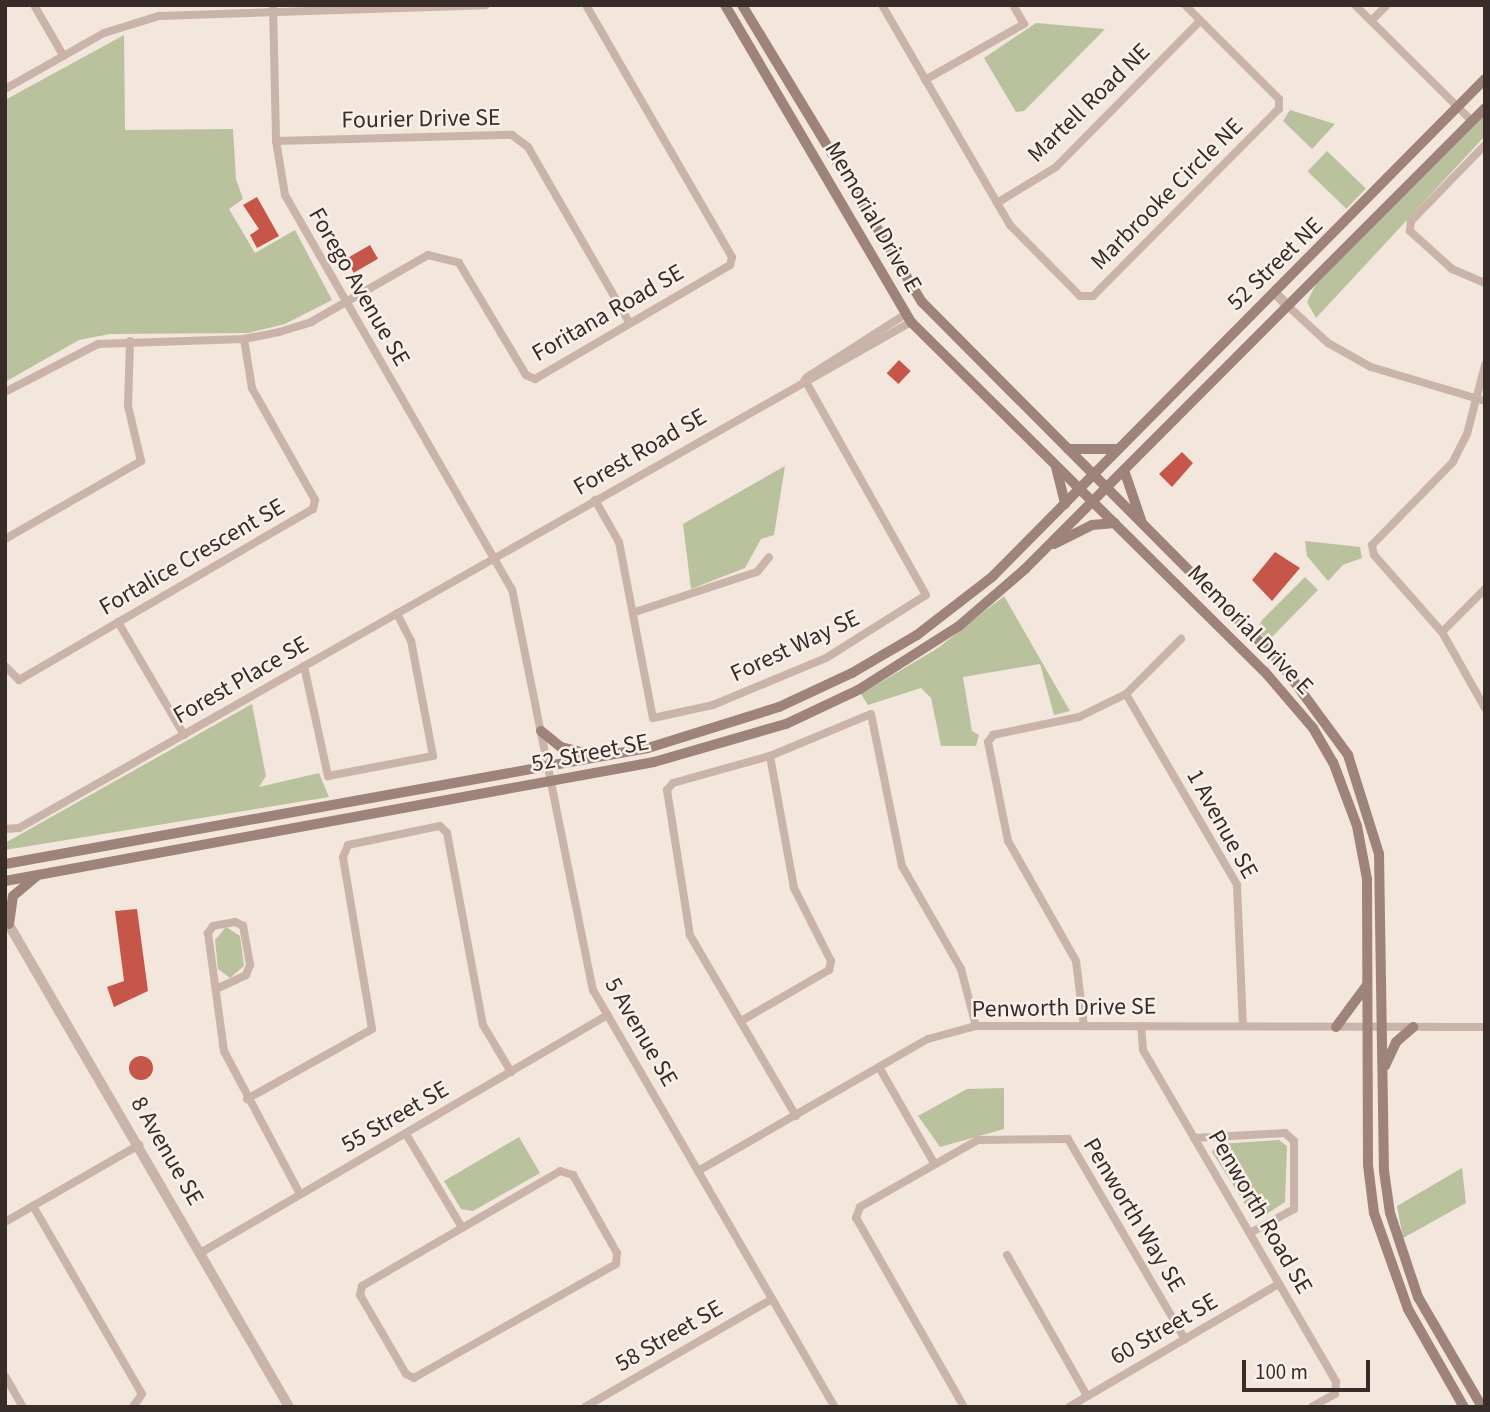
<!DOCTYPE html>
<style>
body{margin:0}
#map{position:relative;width:1490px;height:1412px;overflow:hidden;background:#f2e6dd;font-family:"Source Sans 3",sans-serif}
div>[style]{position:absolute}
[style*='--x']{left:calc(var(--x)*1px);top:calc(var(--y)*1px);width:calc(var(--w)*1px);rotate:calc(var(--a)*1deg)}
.green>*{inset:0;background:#bac19d;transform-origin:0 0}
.building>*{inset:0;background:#c55649;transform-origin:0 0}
.round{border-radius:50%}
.minor>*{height:8px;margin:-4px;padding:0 4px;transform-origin:4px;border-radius:4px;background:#cab4a9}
.tertiary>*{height:10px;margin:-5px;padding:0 5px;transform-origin:5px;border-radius:5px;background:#cab4a9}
.secondary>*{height:10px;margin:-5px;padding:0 5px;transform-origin:5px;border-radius:5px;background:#9e837a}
span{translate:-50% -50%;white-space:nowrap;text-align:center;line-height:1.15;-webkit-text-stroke:5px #faf0ea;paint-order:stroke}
.street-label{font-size:24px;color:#382c29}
.frame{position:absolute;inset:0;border:7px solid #382c29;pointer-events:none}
.scale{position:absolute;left:1242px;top:1360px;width:128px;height:32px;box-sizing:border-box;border:4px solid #382c29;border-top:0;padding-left:9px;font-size:21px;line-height:24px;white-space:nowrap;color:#382c29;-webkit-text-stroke:5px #faf0ea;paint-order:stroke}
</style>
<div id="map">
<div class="green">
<i style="clip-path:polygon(1036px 23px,1105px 29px,1024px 111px,1016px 112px,984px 58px)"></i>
<i style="clip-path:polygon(124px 35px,125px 130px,233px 129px,236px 179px,243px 199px,229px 209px,255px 253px,295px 230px,332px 300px,285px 324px,248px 333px,110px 334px,79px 340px,5px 382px,5px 100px)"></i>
<i style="clip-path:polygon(1290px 110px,1335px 124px,1312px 149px,1283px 121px)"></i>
<i style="clip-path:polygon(1485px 115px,1485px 136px,1316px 318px,1307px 302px,1316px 284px)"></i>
<i style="left:1327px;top:151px;width:54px;height:28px;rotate:44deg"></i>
<i style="clip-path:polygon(785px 466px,774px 535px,761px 539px,745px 568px,691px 589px,683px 524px)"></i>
<i style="clip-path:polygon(1305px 541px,1360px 547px,1362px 558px,1343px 565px,1328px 581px,1307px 556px)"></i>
<i style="clip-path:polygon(1305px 577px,1318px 590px,1268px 641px,1257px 631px,1262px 620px)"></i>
<i style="clip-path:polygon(1004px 596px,1070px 711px,1054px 715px,1040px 664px,963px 677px,972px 731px,979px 735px,976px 746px,941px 746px,931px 698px,921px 688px,868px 705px,861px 694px,938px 648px)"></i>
<i style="clip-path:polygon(252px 704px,266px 776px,259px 787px,319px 773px,329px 797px,5px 850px,5px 843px)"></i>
<i style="clip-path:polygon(226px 927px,240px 936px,244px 966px,230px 978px,218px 969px,215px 940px)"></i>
<i style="clip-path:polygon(1004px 1088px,1004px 1129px,940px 1147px,918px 1116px,967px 1089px)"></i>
<i style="clip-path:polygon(519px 1137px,540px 1173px,473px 1211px,461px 1209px,444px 1181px)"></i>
<i style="clip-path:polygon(1279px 1140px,1287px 1146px,1285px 1202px,1256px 1221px,1212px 1152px,1218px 1144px)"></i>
<i style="clip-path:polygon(1462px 1168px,1466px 1203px,1403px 1238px,1397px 1206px)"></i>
</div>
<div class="building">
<i style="clip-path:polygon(257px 197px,279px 236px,257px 248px,250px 235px,259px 229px,243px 205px)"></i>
<i style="left:370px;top:245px;width:16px;height:28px;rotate:60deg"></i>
<i style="left:899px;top:360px;width:16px;height:18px;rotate:43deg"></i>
<i style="clip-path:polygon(1182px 452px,1193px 463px,1172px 487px,1159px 474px)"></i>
<i style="clip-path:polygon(1275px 552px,1300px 568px,1272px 601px,1252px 580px)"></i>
<i style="clip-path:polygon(137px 909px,148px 991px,114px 1007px,107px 987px,124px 981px,115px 911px)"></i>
<i class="round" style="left:129px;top:1056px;width:24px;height:24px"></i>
</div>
<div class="minor">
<i style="--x:34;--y:5;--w:58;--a:59.9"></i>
<i style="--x:273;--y:5;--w:136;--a:88.7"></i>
<i style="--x:276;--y:141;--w:55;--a:80.5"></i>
<i style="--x:285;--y:195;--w:455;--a:60.1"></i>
<i style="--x:512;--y:589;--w:409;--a:78.6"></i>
<i style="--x:593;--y:990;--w:482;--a:59.9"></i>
<i style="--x:882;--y:5;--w:255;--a:59.8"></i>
<i style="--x:1010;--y:225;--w:100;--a:45.4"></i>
<i style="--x:1080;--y:296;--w:13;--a:0"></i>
<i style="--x:1093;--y:296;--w:264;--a:-45.2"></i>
<i style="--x:1279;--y:109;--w:10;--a:-90"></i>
<i style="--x:1279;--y:99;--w:133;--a:-135"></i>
<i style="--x:1355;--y:5;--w:165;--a:44.8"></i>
<i style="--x:1371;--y:21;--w:23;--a:-45"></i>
<i style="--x:925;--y:80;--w:114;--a:-29.5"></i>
<i style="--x:1024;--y:24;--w:22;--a:-120"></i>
<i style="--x:5;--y:89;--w:114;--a:-29.5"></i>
<i style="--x:104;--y:33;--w:58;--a:-17.2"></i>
<i style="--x:159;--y:16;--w:327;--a:-1.9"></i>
<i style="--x:276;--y:141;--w:236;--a:-1.5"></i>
<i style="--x:512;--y:135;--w:20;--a:37"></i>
<i style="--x:528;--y:147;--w:202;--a:60"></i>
<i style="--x:1485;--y:145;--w:106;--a:134.2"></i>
<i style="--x:1411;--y:221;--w:10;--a:96"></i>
<i style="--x:1410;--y:231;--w:57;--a:42.1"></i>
<i style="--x:1452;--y:269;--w:36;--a:23"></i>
<i style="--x:997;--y:203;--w:69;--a:-31.4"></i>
<i style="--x:1056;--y:167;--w:205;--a:-45.4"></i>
<i style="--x:1289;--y:307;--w:53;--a:42.7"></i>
<i style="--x:1328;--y:343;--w:49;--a:29.2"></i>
<i style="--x:1371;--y:367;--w:119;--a:16.6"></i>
<i style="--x:1485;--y:365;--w:71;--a:104.6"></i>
<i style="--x:1467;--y:434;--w:31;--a:117"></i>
<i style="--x:1453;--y:462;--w:116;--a:134.3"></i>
<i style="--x:1372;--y:545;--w:10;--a:79"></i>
<i style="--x:1374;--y:555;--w:103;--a:48.6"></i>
<i style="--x:1442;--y:632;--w:87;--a:60.5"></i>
<i style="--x:807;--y:377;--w:117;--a:-32.5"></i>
<i style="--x:5;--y:392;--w:105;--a:-27.3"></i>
<i style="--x:98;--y:344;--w:146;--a:-2"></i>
<i style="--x:244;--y:339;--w:36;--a:-11"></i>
<i style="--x:279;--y:332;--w:34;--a:-17"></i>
<i style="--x:311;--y:322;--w:135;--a:-29.8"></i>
<i style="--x:428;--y:255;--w:32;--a:14"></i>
<i style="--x:459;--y:263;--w:131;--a:59.1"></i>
<i style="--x:526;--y:375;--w:10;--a:24"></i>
<i style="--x:535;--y:379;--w:226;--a:-30.3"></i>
<i style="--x:730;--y:265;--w:8;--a:-76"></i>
<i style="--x:732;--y:257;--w:291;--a:-120.1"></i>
<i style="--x:595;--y:500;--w:48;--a:60.3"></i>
<i style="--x:619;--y:542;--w:179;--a:79.1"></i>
<i style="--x:653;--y:718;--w:61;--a:-12.2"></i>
<i style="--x:713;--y:705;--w:122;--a:-22.6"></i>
<i style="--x:826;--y:658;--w:118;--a:-32.2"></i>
<i style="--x:926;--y:595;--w:247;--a:-119.4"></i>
<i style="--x:5;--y:539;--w:157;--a:-29.8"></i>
<i style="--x:141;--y:461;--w:57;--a:-103.3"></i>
<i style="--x:128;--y:406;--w:65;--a:-88.2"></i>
<i style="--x:635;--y:612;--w:128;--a:-18.2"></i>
<i style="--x:757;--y:572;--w:19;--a:-51"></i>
<i style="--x:118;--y:622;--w:131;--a:59.7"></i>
<i style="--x:1442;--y:632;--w:61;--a:-45"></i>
<i style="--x:5;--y:666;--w:20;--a:45"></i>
<i style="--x:19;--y:680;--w:340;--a:-30.2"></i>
<i style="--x:313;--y:509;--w:9;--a:-77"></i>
<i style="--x:315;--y:500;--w:129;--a:-119.4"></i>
<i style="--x:252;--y:388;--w:50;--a:-99.3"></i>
<i style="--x:304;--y:666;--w:113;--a:77.7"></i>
<i style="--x:328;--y:776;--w:107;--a:-10.8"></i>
<i style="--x:433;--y:756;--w:117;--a:-100.8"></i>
<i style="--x:411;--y:641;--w:31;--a:-117"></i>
<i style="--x:1126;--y:694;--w:221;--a:59.8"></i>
<i style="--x:1237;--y:885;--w:141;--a:87.6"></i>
<i style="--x:5;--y:829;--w:14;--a:-4"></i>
<i style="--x:19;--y:828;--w:1026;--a:-29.56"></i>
<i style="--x:216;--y:989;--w:33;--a:-25"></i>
<i style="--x:246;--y:975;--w:11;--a:-68"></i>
<i style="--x:250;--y:965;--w:40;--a:-100"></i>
<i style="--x:243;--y:926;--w:9;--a:-153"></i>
<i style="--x:235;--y:922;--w:22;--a:170"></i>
<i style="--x:213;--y:926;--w:9;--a:126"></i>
<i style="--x:208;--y:933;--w:119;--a:82.3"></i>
<i style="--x:224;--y:1051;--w:162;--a:62"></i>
<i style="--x:741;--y:1021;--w:102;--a:-30.1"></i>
<i style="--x:829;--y:970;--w:9;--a:-77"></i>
<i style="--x:831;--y:961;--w:82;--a:-116.9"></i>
<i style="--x:794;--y:888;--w:134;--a:-100.3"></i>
<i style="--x:1084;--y:1026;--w:65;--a:-97"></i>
<i style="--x:1076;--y:961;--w:138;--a:-119.5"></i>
<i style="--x:1008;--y:841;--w:101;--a:-101.4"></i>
<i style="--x:988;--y:742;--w:9;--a:-54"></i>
<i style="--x:993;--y:735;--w:88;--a:-11.8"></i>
<i style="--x:1079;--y:717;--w:52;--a:-26.1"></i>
<i style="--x:1126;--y:694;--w:78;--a:-45"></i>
<i style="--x:1141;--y:1026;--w:24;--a:85"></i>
<i style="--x:1143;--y:1050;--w:384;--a:59.8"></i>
<i style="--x:1336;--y:1382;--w:12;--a:95"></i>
<i style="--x:1335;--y:1394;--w:26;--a:151"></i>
<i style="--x:879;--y:1067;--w:111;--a:60.2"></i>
<i style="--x:247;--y:1099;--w:143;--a:-29.2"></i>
<i style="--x:372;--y:1029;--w:174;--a:-99.6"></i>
<i style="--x:343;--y:857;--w:13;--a:-67"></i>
<i style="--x:348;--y:845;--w:94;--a:-11.7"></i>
<i style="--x:440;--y:826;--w:10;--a:45"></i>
<i style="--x:447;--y:833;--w:195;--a:79.4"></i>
<i style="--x:483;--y:1025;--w:55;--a:59.2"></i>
<i style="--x:796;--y:1116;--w:210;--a:-120.4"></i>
<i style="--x:690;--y:935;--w:147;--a:-99"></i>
<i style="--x:667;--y:790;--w:9;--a:-49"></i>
<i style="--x:673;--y:783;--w:101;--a:-15.6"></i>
<i style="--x:770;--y:756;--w:109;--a:-22.6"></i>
<i style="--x:871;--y:714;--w:155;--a:78.5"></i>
<i style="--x:902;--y:866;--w:119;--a:60.2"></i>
<i style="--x:961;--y:969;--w:59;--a:75.3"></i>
<i style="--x:406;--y:1134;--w:107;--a:59.1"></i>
<i style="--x:1194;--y:1138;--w:91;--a:-3.1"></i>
<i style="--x:1285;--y:1133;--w:12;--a:42"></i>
<i style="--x:1294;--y:1141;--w:68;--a:90"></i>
<i style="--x:1294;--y:1209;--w:50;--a:151.4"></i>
<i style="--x:560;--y:1171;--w:14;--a:17"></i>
<i style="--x:573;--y:1175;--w:90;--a:60.6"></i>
<i style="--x:617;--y:1253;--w:11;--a:95"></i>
<i style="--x:616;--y:1264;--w:232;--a:150.6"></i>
<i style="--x:414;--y:1378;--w:9;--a:-153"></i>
<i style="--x:406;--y:1374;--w:91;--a:-120.2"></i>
<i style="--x:360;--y:1295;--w:9;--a:-77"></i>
<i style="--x:362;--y:1286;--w:229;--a:-30.1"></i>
<i style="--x:698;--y:1171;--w:265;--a:-29.9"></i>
<i style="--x:928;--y:1039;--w:50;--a:-15.2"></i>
<i style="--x:976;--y:1026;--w:509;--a:0.11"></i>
<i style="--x:33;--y:1206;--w:217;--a:59.9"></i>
<i style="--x:142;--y:1394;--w:16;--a:125"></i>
<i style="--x:5;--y:1222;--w:155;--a:-29.9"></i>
<i style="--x:202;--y:1252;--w:470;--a:-30.3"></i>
<i style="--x:1007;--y:1255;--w:162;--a:60.4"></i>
<i style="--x:5;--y:1376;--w:36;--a:60"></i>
<i style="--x:585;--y:1407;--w:216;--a:-30"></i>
<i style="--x:964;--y:1407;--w:218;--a:-119.7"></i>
<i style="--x:856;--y:1218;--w:12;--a:-70"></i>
<i style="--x:860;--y:1207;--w:136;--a:-29.6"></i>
<i style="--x:978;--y:1140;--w:90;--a:-0.6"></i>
<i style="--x:1068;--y:1139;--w:232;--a:59.7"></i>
<i style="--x:1069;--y:1407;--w:243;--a:-30.4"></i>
</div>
<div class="tertiary">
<i style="--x:1275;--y:293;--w:20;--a:45"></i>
<i style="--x:5;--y:918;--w:565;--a:59.85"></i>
</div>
<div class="secondary">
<i style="--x:725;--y:5;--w:368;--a:59.6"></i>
<i style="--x:911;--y:322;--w:498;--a:44.7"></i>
<i style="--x:1265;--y:672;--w:74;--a:49.4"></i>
<i style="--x:1313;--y:728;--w:39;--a:60"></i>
<i style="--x:1333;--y:762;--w:68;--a:69.4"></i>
<i style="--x:1357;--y:826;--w:54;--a:79.3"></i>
<i style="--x:1367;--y:879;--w:286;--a:89.8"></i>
<i style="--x:1368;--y:1165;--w:48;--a:82.9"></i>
<i style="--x:1374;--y:1213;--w:102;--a:70.5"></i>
<i style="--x:1408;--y:1309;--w:113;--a:60.3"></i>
<i style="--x:742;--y:5;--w:347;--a:58.8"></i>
<i style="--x:922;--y:302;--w:506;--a:45.16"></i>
<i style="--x:1279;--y:661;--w:117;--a:53.7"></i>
<i style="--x:1348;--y:755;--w:104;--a:72.6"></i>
<i style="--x:1379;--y:854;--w:317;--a:89.1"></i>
<i style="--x:1384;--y:1171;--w:42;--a:81.9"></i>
<i style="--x:1390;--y:1213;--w:89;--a:71.6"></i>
<i style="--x:1418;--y:1297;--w:127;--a:59.8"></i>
<i style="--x:1068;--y:449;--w:50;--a:0"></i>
<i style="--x:1056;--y:467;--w:38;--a:76"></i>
<i style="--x:1124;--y:470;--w:56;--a:71.2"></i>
<i style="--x:1054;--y:544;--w:42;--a:-26.6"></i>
<i style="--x:1092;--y:525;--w:23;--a:-5"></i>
<i style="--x:541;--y:731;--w:26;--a:39"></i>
<i style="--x:561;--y:747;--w:38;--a:14"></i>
<i style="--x:5;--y:864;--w:653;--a:-10.23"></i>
<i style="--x:648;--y:748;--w:137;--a:-17.4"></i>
<i style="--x:779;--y:707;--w:81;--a:-25"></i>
<i style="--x:852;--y:673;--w:75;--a:-30.3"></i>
<i style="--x:917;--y:635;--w:95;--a:-37.7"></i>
<i style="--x:992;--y:577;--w:701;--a:-45.29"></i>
<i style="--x:5;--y:881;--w:660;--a:-10.39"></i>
<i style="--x:654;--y:762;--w:137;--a:-16.1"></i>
<i style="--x:786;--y:724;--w:82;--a:-25.3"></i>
<i style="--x:860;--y:689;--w:117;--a:-32.5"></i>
<i style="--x:959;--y:626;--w:87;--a:-40.8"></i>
<i style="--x:1025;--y:569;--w:651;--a:-45.06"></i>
<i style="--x:9;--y:924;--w:28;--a:-82"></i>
<i style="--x:13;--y:896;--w:30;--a:-40"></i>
<i style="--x:1336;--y:1027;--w:52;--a:-53.6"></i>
<i style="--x:1385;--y:1066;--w:26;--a:-65"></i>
<i style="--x:1396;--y:1042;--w:23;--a:-41"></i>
</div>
<div class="street-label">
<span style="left:1089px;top:103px;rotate:-44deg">Martell Road NE</span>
<span style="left:421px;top:119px;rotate:-1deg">Fourier Drive SE</span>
<span style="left:1167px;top:194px;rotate:-45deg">Marbrooke Circle NE</span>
<span style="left:873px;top:217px;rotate:60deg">Memorial Drive E</span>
<span style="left:1275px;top:264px;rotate:-44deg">52 Street NE</span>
<span style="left:359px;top:287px;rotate:60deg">Forego Avenue SE</span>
<span style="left:608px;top:313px;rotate:-30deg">Foritana Road SE</span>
<span style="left:640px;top:452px;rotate:-30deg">Forest Road SE</span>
<span style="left:192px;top:557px;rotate:-30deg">Fortalice Crescent SE</span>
<span style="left:1250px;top:630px;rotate:46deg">Memorial Drive E</span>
<span style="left:795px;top:646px;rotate:-25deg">Forest Way SE</span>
<span style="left:241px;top:680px;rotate:-30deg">Forest Place SE</span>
<span style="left:590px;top:753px;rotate:-11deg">52 Street SE</span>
<span style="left:1222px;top:824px;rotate:61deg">1 Avenue SE</span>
<span style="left:1064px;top:1008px;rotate:-1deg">Penworth Drive SE</span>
<span style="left:641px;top:1032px;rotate:60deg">5 Avenue SE</span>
<span style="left:395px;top:1117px;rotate:-30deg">55 Street SE</span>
<span style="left:167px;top:1151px;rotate:60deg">8 Avenue SE</span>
<span style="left:1260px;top:1212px;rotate:60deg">Penworth Road SE</span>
<span style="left:1134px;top:1215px;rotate:59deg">Penworth Way SE</span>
<span style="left:1164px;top:1329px;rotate:-30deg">60 Street SE</span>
<span style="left:669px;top:1336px;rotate:-30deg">58 Street SE</span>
</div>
<div class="frame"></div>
<div class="scale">100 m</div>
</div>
